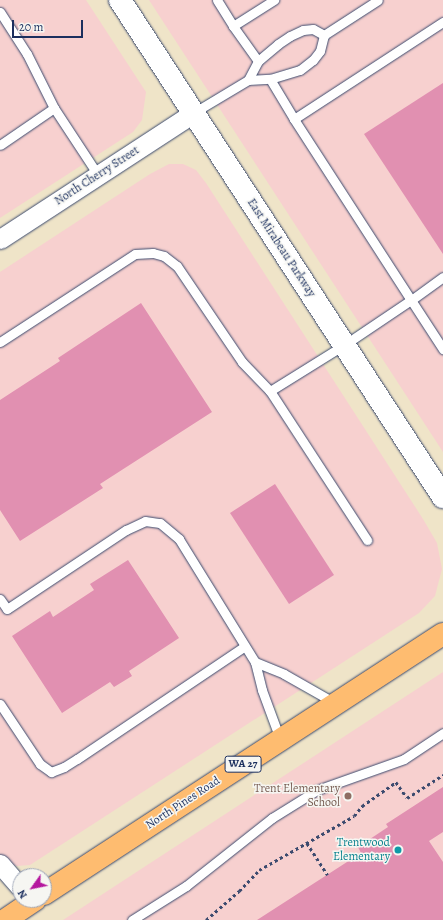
<!DOCTYPE html>
<html>
<head>
<meta charset="utf-8">
<style>
  body { margin:0 }
  #map { position:relative; width:443px; height:920px; overflow:hidden; background:#efe4c8; font-family:Alegreya,serif }
  div>[style] { position:absolute }
  [style*='--x'] { left:calc(var(--x)*1px); top:calc(var(--y)*1px); width:calc(var(--w)*1px); rotate:calc(var(--a)*1deg) }
  .built>* { inset:0; background:#f7d0cf }
  .building>* { inset:0; background:#e190b1 }
  .path>* { height:2.5px; margin-top:-1.25px; transform-origin:0; background:repeating-linear-gradient(90deg,#3b4a6e 0 3px,transparent 0 6px) }
  .roads { filter:drop-shadow(0 0 1px #3b4a6e) drop-shadow(0 0 1px #3b4a6e) }
  .service>* { height:9px; margin:-4.5px; padding:0 4.5px; transform-origin:4.5px; border-radius:4.5px; background:#fff }
  .minor>* { height:19px; margin:-9.5px; padding:0 9.5px; transform-origin:9.5px; border-radius:9.5px; background:#fff }
  .tertiary>* { height:22px; margin:-11px; padding:0 11px; transform-origin:11px; border-radius:11px; background:#fff }
  .primary>* { height:22px; margin:-11px; padding:0 11px; transform-origin:11px; border-radius:11px; background:#febc70 }
  .dots>* { width:11px; height:11px; translate:-50% -50%; box-sizing:border-box; border:2px solid #f6f6f2; border-radius:50% }
  span { translate:-50% -50%; white-space:nowrap; text-align:center; line-height:1.15; -webkit-text-stroke:3px #f6f6f2; paint-order:stroke }
  .shield-label span { padding:1px 3px; background:#f6f6f2; border:1px solid; border-radius:3px; -webkit-text-stroke-width:0 }
  .shield-label { font-size:11px; color:#1b2f5e; font-weight:700 }
  .street-label { font-size:12px; color:#1b2f5e }
  .education-label { font-size:12px; color:#785e54 }
  .right { translate:-100% -50%; text-align:right }
  .culture-label { font-size:12px; color:#0d838f }
  .north { position:absolute; left:12px; top:868px; width:40px; height:40px; box-sizing:border-box; background:#f6f6f2; border:1px solid #9ea6b7; border-radius:50%; rotate:237deg; font-size:11px; font-weight:700; line-height:16px; text-align:center; color:#1b2f5e }
  .north::after { content:''; display:block; margin:auto; width:14px; height:18px; background:#b5179e; clip-path:polygon(50% 0,100% 100%,50% 72%,0 100%) }
  .scale { position:absolute; left:12px; top:20px; width:71px; height:18px; box-sizing:border-box; border:2px solid #1b2f5e; border-top:0; padding-left:5px; font-size:12px; line-height:14px; white-space:nowrap; color:#1b2f5e; -webkit-text-stroke:3px #f6f6f2; paint-order:stroke }
</style>
</head>
<body>
<div id="map">
  <div class="built">
    <div style="clip-path:polygon(0 0,86px 0,146px 92px,142px 120px,133px 132px,0 218px)"></div>
    <div style="clip-path:polygon(149px 0,443px 0,443px 452px)"></div>
    <div style="clip-path:polygon(169px 164px,183px 164px,196px 170px,206px 183px,423px 519px,437px 543px,442px 569px,435px 596px,419px 613px,30px 865px,17px 866px,5px 863px,0 857px,0 272px,150px 174px)"></div>
    <div style="clip-path:polygon(443px 672px,443px 920px,63px 920px)"></div>
  </div>
  <div class="building">
    <div style="clip-path:polygon(443px 83px,443px 254px,364px 134px)"></div>
    <div style="clip-path:polygon(141px 303px,212px 412px,100px 484px,103px 488px,20px 541px,0 510px,0 400px,60px 361px,58px 358px)"></div>
    <div style="clip-path:polygon(275px 484px,334px 575px,289px 604px,230px 513px)"></div>
    <div style="clip-path:polygon(128px 560px,179px 638px,129px 671px,132px 676px,114px 687px,110px 682px,62px 713px,12px 636px,50px 611px,53px 617px,94px 590px,90px 584px)"></div>
    <div style="clip-path:polygon(443px 787px,443px 832px,429px 841px,443px 862px,443px 920px,257px 920px,361px 853px,358px 847px,388px 827px,386px 824px)"></div>
  </div>
  <div class="path">
    <div style="--x:307;--y:843;--w:38;--a:57"></div>
    <div style="--x:206;--y:920;--w:44;--a:-41.3"></div>
    <div style="--x:239;--y:891;--w:29;--a:-46"></div>
    <div style="--x:259;--y:870;--w:109;--a:-29.6"></div>
    <div style="--x:354;--y:816;--w:13;--a:-51"></div>
    <div style="--x:362;--y:806;--w:42;--a:-35.2"></div>
    <div style="--x:396;--y:782;--w:19;--a:55"></div>
    <div style="--x:407;--y:798;--w:43;--a:-32.6"></div>
  </div>
  <div class="roads">
    <div class="service">
      <div style="--x:217;--y:0;--w:31;--a:58"></div>
      <div style="--x:233;--y:26;--w:49;--a:-32.4"></div>
      <div style="--x:0;--y:12;--w:50;--a:57.3"></div>
      <div style="--x:27;--y:54;--w:60;--a:63.4"></div>
      <div style="--x:54;--y:108;--w:65;--a:145.6"></div>
      <div style="--x:233;--y:26;--w:43;--a:54.5"></div>
      <div style="--x:270;--y:79;--w:47;--a:59"></div>
      <div style="--x:248;--y:80;--w:21;--a:-62"></div>
      <div style="--x:258;--y:61;--w:26;--a:-40"></div>
      <div style="--x:278;--y:44;--w:14;--a:-34"></div>
      <div style="--x:290;--y:36;--w:14;--a:-25"></div>
      <div style="--x:303;--y:30;--w:10;--a:-6"></div>
      <div style="--x:313;--y:29;--w:13;--a:29"></div>
      <div style="--x:54;--y:108;--w:80;--a:56.7"></div>
      <div style="--x:193;--y:113;--w:64;--a:-31"></div>
      <div style="--x:248;--y:80;--w:22;--a:-3"></div>
      <div style="--x:270;--y:79;--w:31;--a:-17"></div>
      <div style="--x:300;--y:70;--w:16;--a:-38"></div>
      <div style="--x:313;--y:60;--w:11;--a:-52"></div>
      <div style="--x:320;--y:51;--w:16;--a:-76"></div>
      <div style="--x:324;--y:35;--w:64;--a:-32.9"></div>
      <div style="--x:443;--y:277;--w:39;--a:144"></div>
      <div style="--x:411;--y:300;--w:59;--a:56.9"></div>
      <div style="--x:0;--y:342;--w:161;--a:-33.1"></div>
      <div style="--x:135;--y:254;--w:18;--a:-3"></div>
      <div style="--x:153;--y:253;--w:11;--a:15"></div>
      <div style="--x:164;--y:256;--w:16;--a:38"></div>
      <div style="--x:177;--y:266;--w:116;--a:55.9"></div>
      <div style="--x:242;--y:362;--w:40;--a:46"></div>
      <div style="--x:270;--y:391;--w:87;--a:-31.9"></div>
      <div style="--x:344;--y:345;--w:81;--a:-33.9"></div>
      <div style="--x:411;--y:300;--w:216;--a:-122.9"></div>
      <div style="--x:294;--y:119;--w:178;--a:-33.1"></div>
      <div style="--x:270;--y:391;--w:178;--a:56.9"></div>
      <div style="--x:0;--y:599;--w:12;--a:55"></div>
      <div style="--x:7;--y:609;--w:143;--a:-33.6"></div>
      <div style="--x:126;--y:530;--w:21;--a:-25"></div>
      <div style="--x:145;--y:521;--w:15;--a:8"></div>
      <div style="--x:160;--y:523;--w:25;--a:40"></div>
      <div style="--x:179;--y:539;--w:145;--a:58.3"></div>
      <div style="--x:0;--y:704;--w:72;--a:56.3"></div>
      <div style="--x:40;--y:764;--w:14;--a:36"></div>
      <div style="--x:51;--y:772;--w:14;--a:-21"></div>
      <div style="--x:64;--y:767;--w:15;--a:-32"></div>
      <div style="--x:77;--y:759;--w:202;--a:-33.9"></div>
      <div style="--x:280;--y:739;--w:52;--a:-110.2"></div>
      <div style="--x:262;--y:690;--w:29;--a:-104"></div>
      <div style="--x:255;--y:662;--w:31;--a:22"></div>
      <div style="--x:284;--y:674;--w:59;--a:29.6"></div>
      <div style="--x:132;--y:920;--w:64;--a:-32.2"></div>
      <div style="--x:186;--y:886;--w:110;--a:-38.3"></div>
      <div style="--x:272;--y:818;--w:53;--a:-31.9"></div>
      <div style="--x:317;--y:790;--w:92;--a:-19.6"></div>
      <div style="--x:404;--y:759;--w:47;--a:-33.7"></div>
    </div>
    <div class="minor">
      <div style="--x:0;--y:239;--w:230;--a:-33.1"></div>
      <div style="--x:0;--y:864;--w:30;--a:49"></div>
    </div>
    <div class="tertiary">
      <div style="--x:120;--y:0;--w:593;--a:56.98"></div>
    </div>
    <div class="primary">
      <div style="--x:44;--y:894;--w:476;--a:-33.1"></div>
      <div style="--x:5;--y:920;--w:36;--a:-34"></div>
    </div>
  </div>
  <div class="dots">
    <div style="left:348px;top:796px;background:#8d6e63"></div>
    <div style="left:398px;top:850px;background:#0f9aa8"></div>
  </div>
  <div class="shield-label">
    <span style="left:243px;top:764px">WA 27</span>
  </div>
  <div class="street-label">
    <span style="left:97px;top:176px;rotate:-33deg">North Cherry Street</span>
    <span style="left:281px;top:248px;rotate:57deg">East Mirabeau Parkway</span>
    <span style="left:183px;top:803px;rotate:-33deg">North Pines Road</span>
  </div>
  <div class="education-label">
    <span class="right" style="left:340px;top:796px">Trent Elementary<br>School</span>
  </div>
  <div class="culture-label">
    <span class="right" style="left:390px;top:850px">Trentwood<br>Elementary</span>
  </div>
  <div class="north">N</div>
  <div class="scale">20 m</div>
</div>
</body>
</html>
